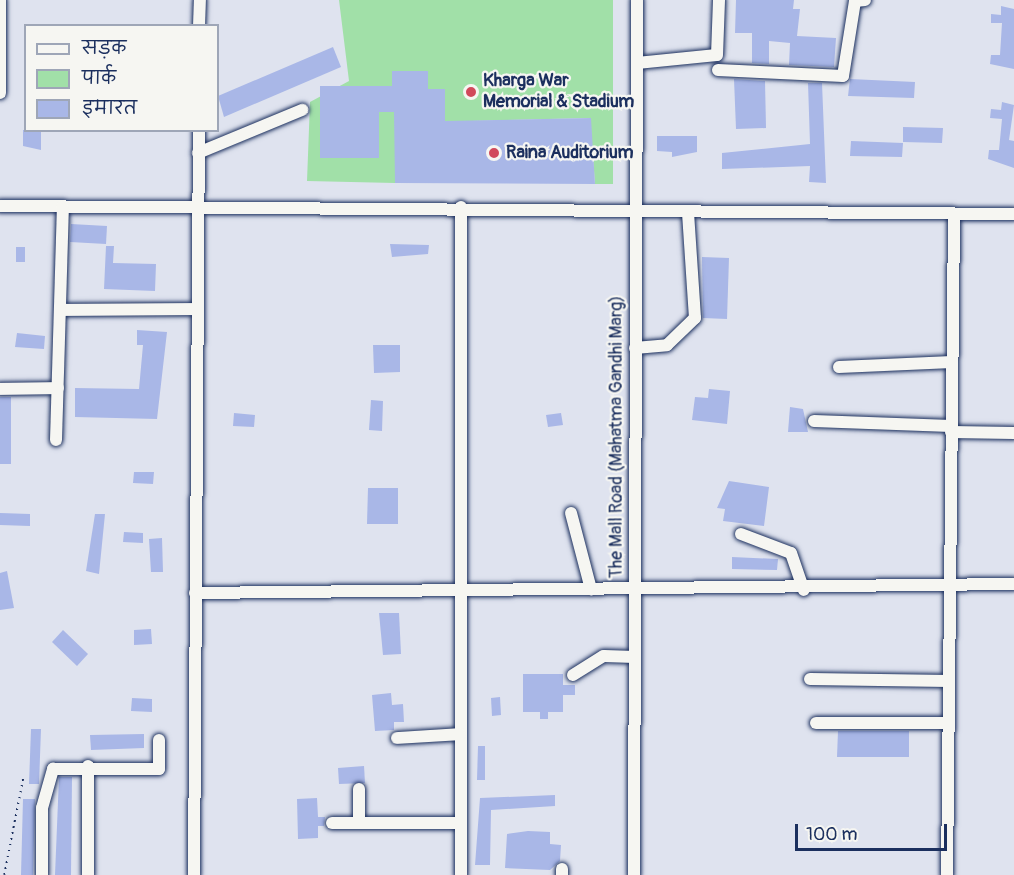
<!DOCTYPE html>
<html>
<head>
<meta charset="utf-8">
<style>
  body { margin:0 }
  #map { position:relative; width:1014px; height:875px; overflow:hidden; background:#dfe3ef; font-family:Pangolin,"Playpen Sans Deva",sans-serif }
  div>[style] { position:absolute }
  [style*='--x'] { left:calc(var(--x)*1px); top:calc(var(--y)*1px); width:calc(var(--w)*1px); rotate:calc(var(--a)*1deg) }
  .green>* { inset:0; background:#a1e0a8 }
  .building>* { inset:0; background:#a9b7e7 }
  .path>* { height:1.5px; margin-top:-0.75px; transform-origin:0; background:repeating-linear-gradient(90deg,#1b2f5e 0 1.5px,transparent 0 6px) }
  .roads { filter:drop-shadow(0 0 2px #1b2f5e) drop-shadow(0 0 2px #1b2f5e) }
  .minor>* { height:12px; margin:-6px; padding:0 6px; transform-origin:6px; border-radius:6px; background:#f6f6f2 }
  .dots>* { width:16px; height:16px; translate:-50% -50%; box-sizing:border-box; border:3px solid #f6f6f2; border-radius:50% }
  span { translate:-50% -50%; white-space:nowrap; text-align:center; line-height:1.15; -webkit-text-stroke:4.5px #f6f6f2; paint-order:stroke }
  .poi-label { font-size:18px; color:#1b2f5e; font-weight:700 }
  .left { translate:0 -50%; text-align:left }
  .street-label { font-size:18px; color:#1b2f5e }
  .legend { position:absolute; left:24px; top:24px; width:195px; height:108px; box-sizing:border-box; background:#f6f6f2; border:2px solid #9ea6b7; margin:0; padding:8px 10px; list-style:none; font-size:18px; color:#1b2f5e }
  .legend li { display:flex; align-items:center; gap:12px; height:30px }
  .legend b { width:30px; border:2px solid #9ea6b7 }
  .scale { position:absolute; left:795px; top:824px; width:152px; height:27px; box-sizing:border-box; border:3px solid #1b2f5e; border-top:0; padding-left:8px; font-size:18px; line-height:21px; white-space:nowrap; color:#1b2f5e; -webkit-text-stroke:4px #f6f6f2; paint-order:stroke }
</style>
</head>
<body>
<div id="map">
  <div class="green">
    <div style="clip-path:polygon(339px 0,613px 0,613px 184px,595px 184px,590px 118px,395px 123px,395px 183px,307px 181px,310px 102px,349px 81px)"></div>
  </div>
  <div class="building">
    <div style="clip-path:polygon(736px 0,794px 0,793px 9px,800px 9px,797px 36px,836px 38px,834px 67px,789px 65px,790px 43px,769px 41px,769px 64px,752px 63px,752px 33px,735px 33px)"></div>
    <div style="clip-path:polygon(1001px 6px,1014px 9px,1014px 69px,990px 64px,991px 55px,1000px 55px,1002px 23px,991px 23px,991px 14px,1001px 15px)"></div>
    <div style="clip-path:polygon(333px 47px,341px 67px,224px 117px,218px 96px)"></div>
    <div style="clip-path:polygon(392px 71px,428px 71px,428px 89px,445px 89px,445px 121px,591px 118px,595px 184px,395px 183px,394px 112px,379px 112px,379px 158px,320px 158px,320px 86px,392px 86px)"></div>
    <div style="clip-path:polygon(531px 74px,531px 87px,521px 87px,520px 75px)"></div>
    <div style="clip-path:polygon(734px 79px,765px 81px,766px 128px,736px 129px)"></div>
    <div style="clip-path:polygon(850px 79px,915px 82px,914px 98px,848px 96px)"></div>
    <div style="clip-path:polygon(808px 83px,822px 83px,826px 183px,809px 182px,810px 166px,722px 169px,722px 153px,810px 144px)"></div>
    <div style="clip-path:polygon(1002px 102px,1014px 105px,1009px 140px,1014px 141px,1014px 168px,988px 159px,989px 150px,999px 150px,1002px 119px,990px 118px,991px 109px,1001px 110px)"></div>
    <div style="clip-path:polygon(903px 127px,943px 128px,942px 143px,903px 142px)"></div>
    <div style="clip-path:polygon(23px 130px,41px 130px,41px 150px,23px 146px)"></div>
    <div style="clip-path:polygon(657px 136px,697px 136px,697px 152px,672px 157px,672px 152px,657px 151px)"></div>
    <div style="clip-path:polygon(851px 141px,903px 143px,902px 157px,850px 156px)"></div>
    <div style="clip-path:polygon(71px 224px,107px 226px,106px 244px,70px 242px)"></div>
    <div style="clip-path:polygon(390px 244px,429px 245px,428px 254px,392px 257px)"></div>
    <div style="clip-path:polygon(106px 246px,114px 246px,113px 263px,156px 264px,155px 291px,104px 289px)"></div>
    <div style="clip-path:polygon(16px 247px,25px 247px,25px 262px,16px 262px)"></div>
    <div style="clip-path:polygon(702px 257px,729px 258px,727px 319px,703px 318px)"></div>
    <div style="clip-path:polygon(137px 330px,167px 332px,157px 419px,75px 417px,75px 388px,139px 389px,143px 345px,137px 345px)"></div>
    <div style="clip-path:polygon(17px 333px,45px 336px,44px 349px,15px 347px)"></div>
    <div style="clip-path:polygon(373px 345px,400px 345px,400px 372px,374px 373px)"></div>
    <div style="clip-path:polygon(709px 389px,730px 391px,727px 424px,692px 420px,695px 397px,708px 398px)"></div>
    <div style="clip-path:polygon(0 397px,11px 397px,11px 464px,0 464px)"></div>
    <div style="clip-path:polygon(371px 400px,383px 401px,382px 431px,369px 430px)"></div>
    <div style="clip-path:polygon(790px 407px,803px 409px,808px 432px,788px 432px)"></div>
    <div style="clip-path:polygon(234px 413px,255px 415px,254px 427px,233px 426px)"></div>
    <div style="clip-path:polygon(561px 413px,563px 425px,548px 427px,546px 415px)"></div>
    <div style="clip-path:polygon(134px 472px,154px 472px,153px 484px,133px 483px)"></div>
    <div style="clip-path:polygon(729px 481px,769px 487px,764px 526px,723px 521px,725px 509px,717px 508px)"></div>
    <div style="clip-path:polygon(368px 488px,398px 488px,398px 524px,367px 524px)"></div>
    <div style="clip-path:polygon(0 513px,30px 514px,30px 526px,0 525px)"></div>
    <div style="clip-path:polygon(95px 514px,105px 514px,99px 574px,86px 571px)"></div>
    <div style="clip-path:polygon(124px 532px,143px 533px,143px 543px,123px 542px)"></div>
    <div style="clip-path:polygon(162px 538px,163px 572px,151px 572px,149px 539px)"></div>
    <div style="clip-path:polygon(732px 557px,778px 559px,777px 570px,732px 569px)"></div>
    <div style="clip-path:polygon(7px 571px,14px 608px,0 610px,0 573px)"></div>
    <div style="clip-path:polygon(379px 613px,399px 613px,401px 654px,383px 655px)"></div>
    <div style="clip-path:polygon(151px 629px,152px 644px,134px 645px,134px 630px)"></div>
    <div style="clip-path:polygon(63px 630px,88px 654px,77px 666px,52px 642px)"></div>
    <div style="clip-path:polygon(523px 674px,563px 674px,563px 685px,575px 685px,575px 695px,563px 695px,563px 712px,548px 712px,548px 719px,540px 719px,540px 712px,523px 712px)"></div>
    <div style="clip-path:polygon(391px 693px,392px 705px,403px 704px,404px 722px,394px 722px,394px 730px,375px 731px,372px 695px)"></div>
    <div style="clip-path:polygon(500px 697px,501px 715px,492px 716px,491px 698px)"></div>
    <div style="clip-path:polygon(132px 698px,152px 699px,152px 712px,131px 711px)"></div>
    <div style="clip-path:polygon(31px 729px,41px 729px,39px 784px,29px 784px)"></div>
    <div style="clip-path:polygon(838px 731px,909px 731px,909px 757px,837px 757px)"></div>
    <div style="clip-path:polygon(144px 734px,144px 748px,91px 750px,90px 735px)"></div>
    <div style="clip-path:polygon(478px 746px,485px 746px,485px 780px,477px 780px)"></div>
    <div style="clip-path:polygon(364px 766px,365px 783px,339px 784px,338px 768px)"></div>
    <div style="clip-path:polygon(59px 777px,72px 777px,71px 875px,55px 875px)"></div>
    <div style="clip-path:polygon(555px 795px,555px 806px,491px 810px,490px 865px,475px 865px,480px 798px)"></div>
    <div style="clip-path:polygon(317px 798px,318px 817px,325px 817px,324px 826px,318px 826px,318px 838px,298px 839px,297px 799px)"></div>
    <div style="clip-path:polygon(23px 799px,35px 799px,33px 875px,21px 875px)"></div>
    <div style="clip-path:polygon(528px 831px,550px 832px,550px 844px,561px 845px,560px 861px,550px 870px,505px 868px,507px 834px)"></div>
  </div>
  <div class="path">
    <div style="--x:4;--y:875;--w:99;--a:-78.9"></div>
  </div>
  <div class="roads">
    <div class="minor">
      <div style="--x:199;--y:26;--w:26;--a:-88"></div>
      <div style="--x:637;--y:63;--w:80;--a:-5.7"></div>
      <div style="--x:717;--y:55;--w:55;--a:-87.9"></div>
      <div style="--x:718;--y:70;--w:125;--a:2.7"></div>
      <div style="--x:843;--y:76;--w:76;--a:-80.9"></div>
      <div style="--x:855;--y:1;--w:10;--a:-6"></div>
      <div style="--x:0;--y:93;--w:93;--a:-90"></div>
      <div style="--x:198;--y:153;--w:113;--a:-22.5"></div>
      <div style="--x:0;--y:206;--w:1014;--a:0.45"></div>
      <div style="--x:461;--y:207;--w:668;--a:90"></div>
      <div style="--x:60;--y:310;--w:135;--a:-0.4"></div>
      <div style="--x:635;--y:348;--w:32;--a:-5"></div>
      <div style="--x:667;--y:345;--w:39;--a:-44"></div>
      <div style="--x:695;--y:318;--w:106;--a:-93.8"></div>
      <div style="--x:839;--y:367;--w:113;--a:-2.5"></div>
      <div style="--x:0;--y:389;--w:58;--a:-1"></div>
      <div style="--x:814;--y:421;--w:137;--a:2.1"></div>
      <div style="--x:951;--y:432;--w:63;--a:0.9"></div>
      <div style="--x:56;--y:440;--w:234;--a:-88.3"></div>
      <div style="--x:571;--y:513;--w:79;--a:75.3"></div>
      <div style="--x:741;--y:534;--w:53;--a:20.8"></div>
      <div style="--x:791;--y:553;--w:39;--a:71"></div>
      <div style="--x:195;--y:593;--w:819;--a:-0.63"></div>
      <div style="--x:573;--y:675;--w:36;--a:-32"></div>
      <div style="--x:604;--y:656;--w:31;--a:2"></div>
      <div style="--x:810;--y:679;--w:139;--a:0.8"></div>
      <div style="--x:816;--y:723;--w:132;--a:0"></div>
      <div style="--x:397;--y:738;--w:63;--a:-3.6"></div>
      <div style="--x:332;--y:823;--w:129;--a:0"></div>
      <div style="--x:359;--y:823;--w:34;--a:-90"></div>
      <div style="--x:562;--y:869;--w:6;--a:90"></div>
      <div style="--x:42;--y:875;--w:67;--a:-90"></div>
      <div style="--x:42;--y:808;--w:41;--a:-74.2"></div>
      <div style="--x:53;--y:769;--w:106;--a:0"></div>
      <div style="--x:159;--y:769;--w:29;--a:-90"></div>
      <div style="--x:88;--y:875;--w:109;--a:-90"></div>
      <div style="--x:194;--y:875;--w:745;--a:-89.62"></div>
      <div style="--x:634;--y:875;--w:875;--a:-89.8"></div>
      <div style="--x:947;--y:875;--w:660;--a:-89.39"></div>
    </div>
  </div>
  <div class="dots">
    <div style="left:471px;top:92px;background:#d1495b"></div>
    <div style="left:494px;top:153px;background:#d1495b"></div>
  </div>
  <div class="poi-label">
    <span class="left" style="left:483px;top:92px">Kharga War<br>Memorial &amp; Stadium</span>
    <span class="left" style="left:506px;top:153px">Raina Auditorium</span>
  </div>
  <div class="street-label">
    <span style="left:617px;top:437px;rotate:-90deg">The Mall Road (Mahatma Gandhi Marg)</span>
  </div>
  <ul class="legend">
  <li><b style="height:8px;background:#f6f6f2"></b>सड़क</li>
  <li><b style="height:16px;background:#a1e0a8"></b>पार्क</li>
  <li><b style="height:16px;background:#a9b7e7"></b>इमारत</li>
  </ul>
  <div class="scale">100 m</div>
</div>
</body>
</html>
